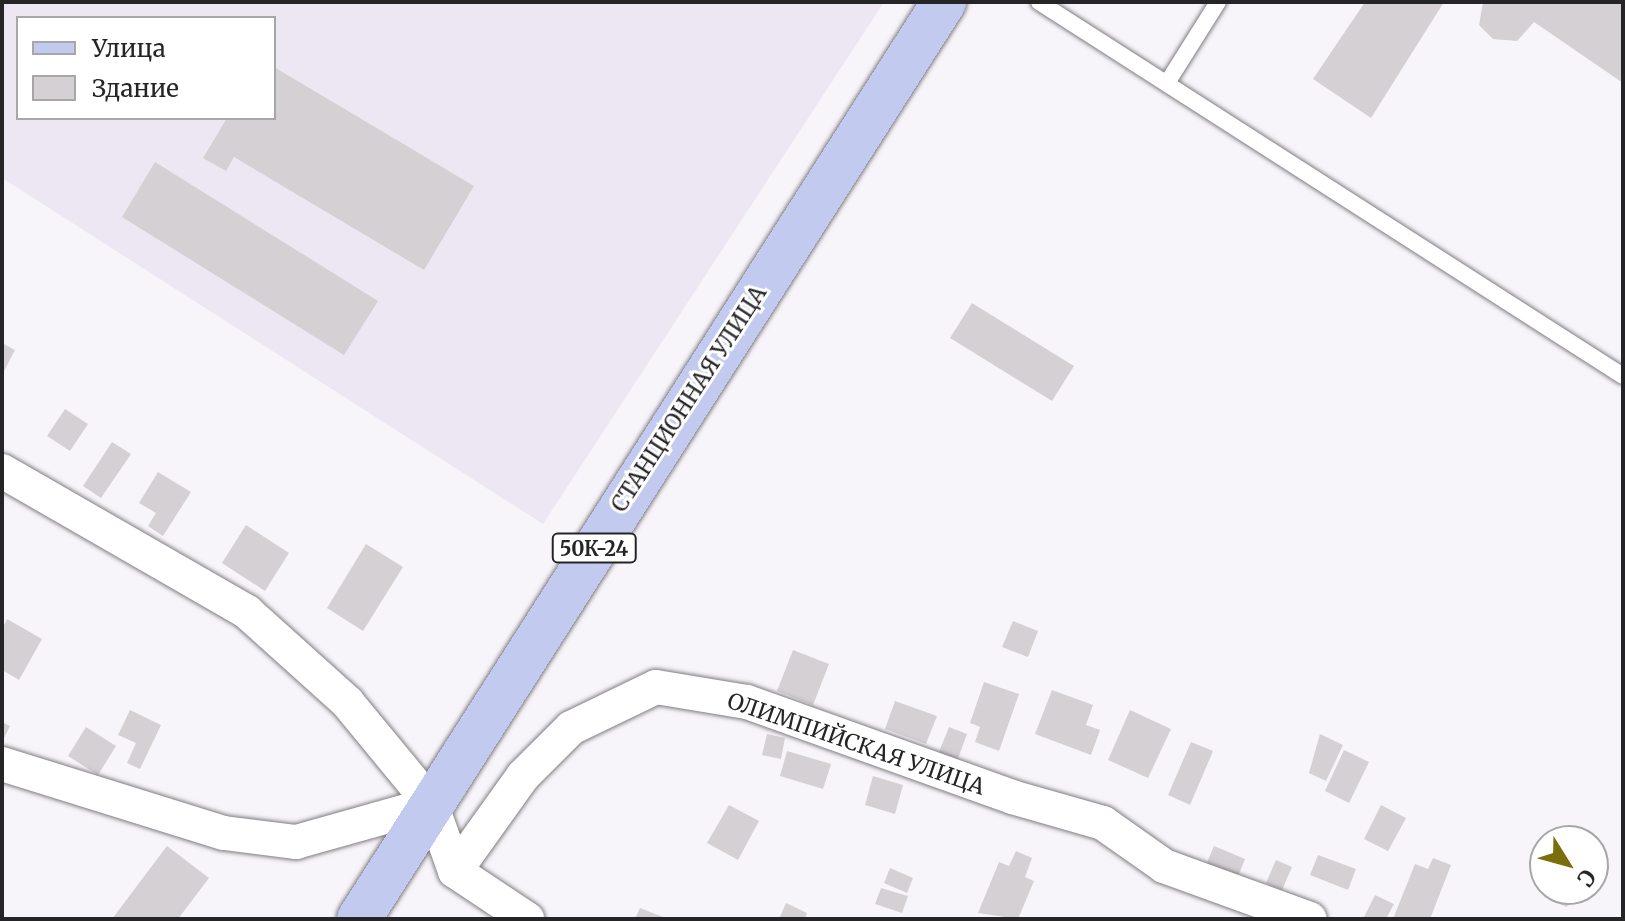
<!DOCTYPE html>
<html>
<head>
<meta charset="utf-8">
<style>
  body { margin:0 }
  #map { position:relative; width:1625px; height:921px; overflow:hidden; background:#f7f5fa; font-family:Merriweather,serif }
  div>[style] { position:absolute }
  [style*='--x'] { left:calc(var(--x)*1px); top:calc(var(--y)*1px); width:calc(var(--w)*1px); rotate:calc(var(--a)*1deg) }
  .built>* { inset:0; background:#ece7f3 }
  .building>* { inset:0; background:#d5d0d3 }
  .roads { filter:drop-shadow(0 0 2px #807e82) drop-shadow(0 0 2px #807e82) }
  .service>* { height:16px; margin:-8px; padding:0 8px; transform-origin:8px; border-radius:8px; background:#fff }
  .minor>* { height:34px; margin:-17px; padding:0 17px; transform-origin:17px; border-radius:17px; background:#fff }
  .primary>* { height:44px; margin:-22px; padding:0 22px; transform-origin:22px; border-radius:22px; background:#c2caef }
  span { translate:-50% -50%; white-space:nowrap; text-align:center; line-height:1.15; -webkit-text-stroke:6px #fff; paint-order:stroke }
  .shield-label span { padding:2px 6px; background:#fff; border:2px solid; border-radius:6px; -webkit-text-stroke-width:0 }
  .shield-label { font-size:20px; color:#252426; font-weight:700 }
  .street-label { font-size:22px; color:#252426 }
  .frame { position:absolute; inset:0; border:4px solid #252426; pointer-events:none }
  .legend { position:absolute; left:16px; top:16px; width:260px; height:104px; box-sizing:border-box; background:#fff; border:2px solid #a8a7a8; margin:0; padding:10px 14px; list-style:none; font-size:24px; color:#252426 }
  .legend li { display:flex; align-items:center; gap:16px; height:40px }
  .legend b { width:40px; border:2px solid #a8a7a8 }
  .north { position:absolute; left:1529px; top:825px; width:80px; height:80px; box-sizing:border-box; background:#fff; border:2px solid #a8a7a8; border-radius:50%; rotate:127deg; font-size:22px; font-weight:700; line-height:32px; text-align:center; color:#252426 }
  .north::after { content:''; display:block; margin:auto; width:28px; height:36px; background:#7b6f0d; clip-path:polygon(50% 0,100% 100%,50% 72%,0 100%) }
</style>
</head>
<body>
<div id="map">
  <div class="built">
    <div style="clip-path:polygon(evenodd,2px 2px,884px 2px,543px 524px,2px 178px,2px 2px,18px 18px,274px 18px,274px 118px,18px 118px,18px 18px)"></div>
  </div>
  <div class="building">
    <div style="clip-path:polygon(1365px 2px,1444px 2px,1371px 118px,1313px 79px)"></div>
    <div style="clip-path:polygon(1483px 2px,1623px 2px,1623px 83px,1534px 22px,1517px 41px,1493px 39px,1479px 25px)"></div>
    <div style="clip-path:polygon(274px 67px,474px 186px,424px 270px,234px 157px,226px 171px,203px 158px,227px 118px,274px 118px)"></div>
    <div style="clip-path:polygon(155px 162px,378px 301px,344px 355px,122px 217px)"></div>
    <div style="clip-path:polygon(972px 303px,1074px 366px,1052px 401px,950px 338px)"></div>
    <div style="clip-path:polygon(2px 343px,15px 350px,2px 375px)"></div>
    <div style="clip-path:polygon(65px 409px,88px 424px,70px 451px,47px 436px)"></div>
    <div style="clip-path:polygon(112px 442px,131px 454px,101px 498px,83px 486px)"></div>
    <div style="clip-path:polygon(158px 472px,191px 492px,163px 536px,148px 526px,156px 513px,139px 503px)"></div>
    <div style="clip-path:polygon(246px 525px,289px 553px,265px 591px,222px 563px)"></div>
    <div style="clip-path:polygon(366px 544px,403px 567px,363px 631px,327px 608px)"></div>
    <div style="clip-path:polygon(7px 619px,42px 639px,19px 680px,2px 670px,2px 629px)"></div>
    <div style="clip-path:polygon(1013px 621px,1038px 631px,1028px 657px,1002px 647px)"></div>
    <div style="clip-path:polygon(793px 650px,829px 664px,813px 705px,777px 691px)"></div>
    <div style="clip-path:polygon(984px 682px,1019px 694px,999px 751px,975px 742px,980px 727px,970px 723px)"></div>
    <div style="clip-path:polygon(1052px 690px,1093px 705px,1086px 725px,1100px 730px,1091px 755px,1035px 734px)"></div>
    <div style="clip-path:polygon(895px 701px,937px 716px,926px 744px,885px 729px)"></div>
    <div style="clip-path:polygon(130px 710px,161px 725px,140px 769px,127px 763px,136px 743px,118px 735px)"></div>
    <div style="clip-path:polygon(1130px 710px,1171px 729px,1148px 778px,1108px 760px)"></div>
    <div style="clip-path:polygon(2px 722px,10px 726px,2px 742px)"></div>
    <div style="clip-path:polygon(86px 727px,116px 746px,98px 775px,68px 756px)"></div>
    <div style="clip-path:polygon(949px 727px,967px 734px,956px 764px,937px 757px)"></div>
    <div style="clip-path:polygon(767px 734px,785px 738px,781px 759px,762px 755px)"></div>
    <div style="clip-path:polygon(1320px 734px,1343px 745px,1326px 781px,1309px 773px)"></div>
    <div style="clip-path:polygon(1191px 742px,1213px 751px,1190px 805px,1168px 795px)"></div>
    <div style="clip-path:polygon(1344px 750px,1369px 762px,1349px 803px,1325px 791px)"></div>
    <div style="clip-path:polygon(787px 751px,831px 764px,823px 789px,780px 776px)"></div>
    <div style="clip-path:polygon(873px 776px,903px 785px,895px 814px,865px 805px)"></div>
    <div style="clip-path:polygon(729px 805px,759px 821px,738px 860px,707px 843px)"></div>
    <div style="clip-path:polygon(1381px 805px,1406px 818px,1388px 851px,1364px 839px)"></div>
    <div style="clip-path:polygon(167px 846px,209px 878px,178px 919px,112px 919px)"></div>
    <div style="clip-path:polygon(1214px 846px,1245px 859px,1237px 879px,1206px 865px)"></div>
    <div style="clip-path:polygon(1016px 851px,1032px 858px,1025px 877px,1034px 881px,1018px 919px,978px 913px,999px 862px,1009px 866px)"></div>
    <div style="clip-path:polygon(1318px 855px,1356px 869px,1348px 890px,1310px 875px)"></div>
    <div style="clip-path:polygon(1433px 858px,1451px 865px,1430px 919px,1393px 919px,1415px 864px,1428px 869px)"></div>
    <div style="clip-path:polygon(1276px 860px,1292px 867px,1282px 890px,1266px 883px)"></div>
    <div style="clip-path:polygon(890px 868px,913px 878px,907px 893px,884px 883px)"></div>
    <div style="clip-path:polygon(881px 888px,908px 896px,902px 913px,875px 904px)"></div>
    <div style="clip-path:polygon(1557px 889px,1575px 889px,1567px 907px,1552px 901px)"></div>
    <div style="clip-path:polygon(1375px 895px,1394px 904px,1386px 919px,1363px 919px)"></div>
    <div style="clip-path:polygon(786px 903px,807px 913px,805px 919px,779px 919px)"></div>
    <div style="clip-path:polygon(640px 908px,668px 919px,635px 919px)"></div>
  </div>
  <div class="roads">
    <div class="service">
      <div style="--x:1039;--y:2;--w:693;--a:32.64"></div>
      <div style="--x:1167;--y:83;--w:96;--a:-57.8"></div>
    </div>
    <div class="minor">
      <div style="--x:2;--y:471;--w:283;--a:29.9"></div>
      <div style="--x:247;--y:612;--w:135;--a:42"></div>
      <div style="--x:347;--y:702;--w:132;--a:50.5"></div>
      <div style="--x:431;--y:804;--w:71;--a:70.3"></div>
      <div style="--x:455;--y:871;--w:87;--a:33.7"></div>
      <div style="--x:2;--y:764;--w:232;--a:17.3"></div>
      <div style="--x:224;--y:833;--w:73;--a:7.1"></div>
      <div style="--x:296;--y:842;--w:140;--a:-15.7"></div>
      <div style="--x:455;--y:871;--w:117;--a:-54.4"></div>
      <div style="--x:523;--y:776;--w:68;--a:-45"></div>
      <div style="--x:571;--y:728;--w:94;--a:-25.8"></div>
      <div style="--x:656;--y:687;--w:92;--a:9.4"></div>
      <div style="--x:747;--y:702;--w:282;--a:19.7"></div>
      <div style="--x:1012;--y:797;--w:95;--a:15.9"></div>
      <div style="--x:1103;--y:823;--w:75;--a:35.2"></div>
      <div style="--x:1164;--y:866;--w:155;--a:20"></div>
    </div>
    <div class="primary">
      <div style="--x:359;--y:919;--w:1088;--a:-57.46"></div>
    </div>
  </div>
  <div class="shield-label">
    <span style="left:594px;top:548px">50К-24</span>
  </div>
  <div class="street-label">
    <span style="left:689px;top:399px;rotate:-57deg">СТАНЦИОННАЯ УЛИЦА</span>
    <span style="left:856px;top:744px;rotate:19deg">ОЛИМПИЙСКАЯ УЛИЦА</span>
  </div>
  <div class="frame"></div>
  <ul class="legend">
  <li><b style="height:10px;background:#c2caef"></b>Улица</li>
  <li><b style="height:22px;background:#d5d0d3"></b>Здание</li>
  </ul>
  <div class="north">С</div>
</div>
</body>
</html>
